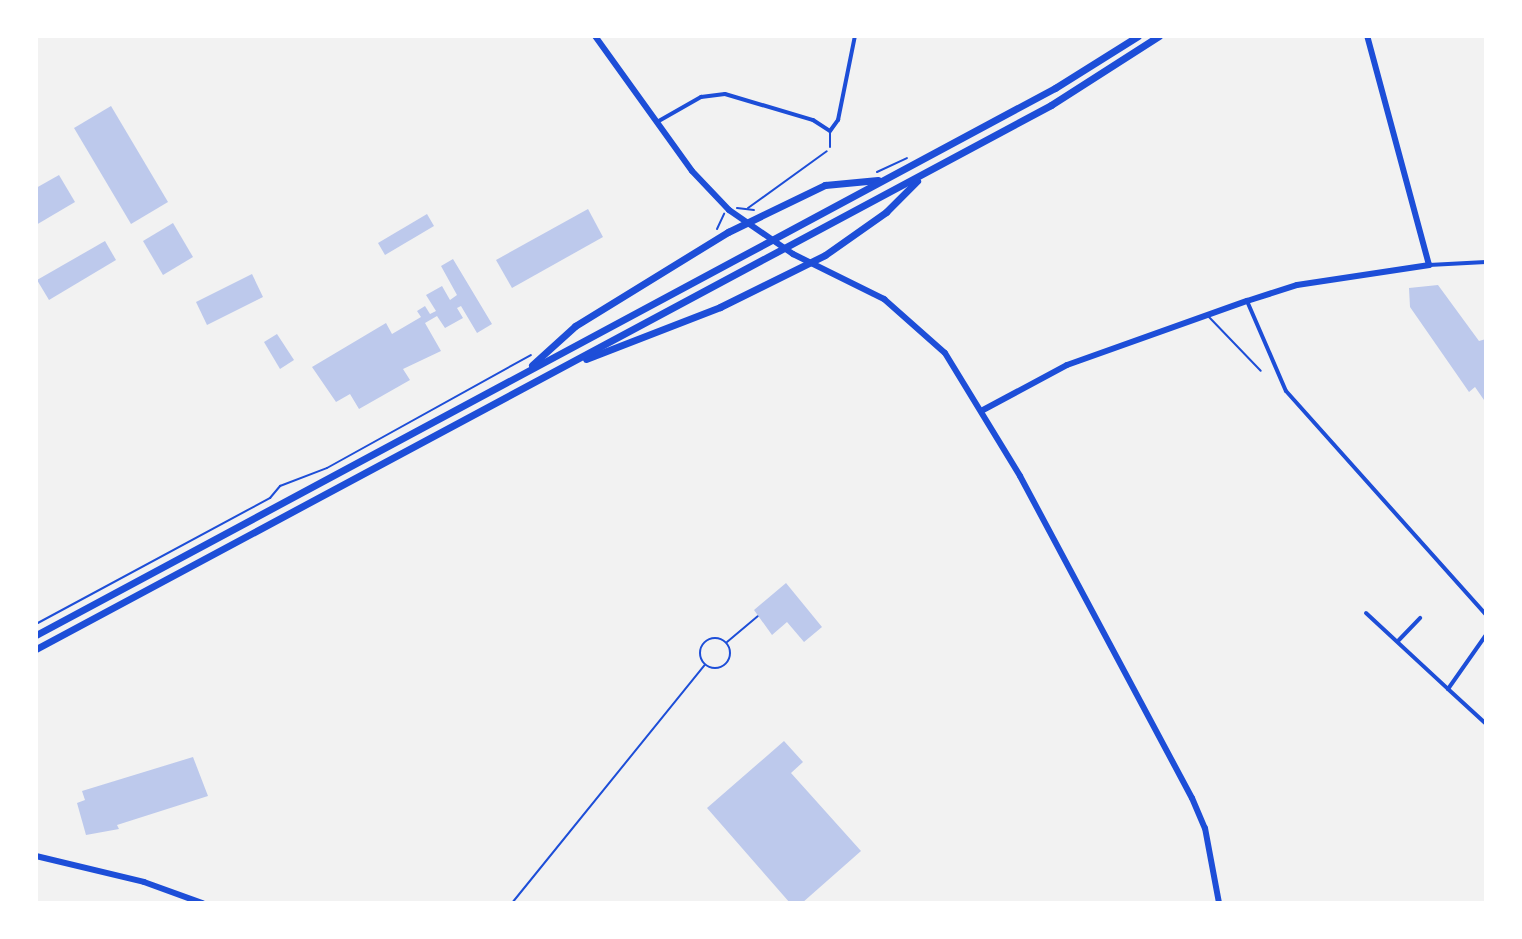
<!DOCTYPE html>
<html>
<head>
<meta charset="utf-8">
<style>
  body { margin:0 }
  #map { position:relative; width:1522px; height:939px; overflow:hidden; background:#f2f2f2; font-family:Overpass,sans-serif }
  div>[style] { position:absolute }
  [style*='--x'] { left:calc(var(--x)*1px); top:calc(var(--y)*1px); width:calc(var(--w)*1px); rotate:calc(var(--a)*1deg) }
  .building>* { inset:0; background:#bdc9ec }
  .path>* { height:2px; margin:-1px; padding:0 1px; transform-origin:1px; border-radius:1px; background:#1d4ed8 }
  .service>* { height:2px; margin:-1px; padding:0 1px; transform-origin:1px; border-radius:1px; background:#1d4ed8 }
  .service>.ring { margin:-1px; padding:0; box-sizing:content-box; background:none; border:2px solid #1d4ed8; border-radius:50% }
  .minor>* { height:4px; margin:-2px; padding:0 2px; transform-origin:2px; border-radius:2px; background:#1d4ed8 }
  .tertiary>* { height:6px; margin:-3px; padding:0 3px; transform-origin:3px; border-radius:3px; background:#1d4ed8 }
  .secondary>* { height:6px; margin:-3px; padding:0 3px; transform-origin:3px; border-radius:3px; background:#1d4ed8 }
  .primary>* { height:7px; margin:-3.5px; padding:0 3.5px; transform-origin:3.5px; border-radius:3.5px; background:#1d4ed8 }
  span { translate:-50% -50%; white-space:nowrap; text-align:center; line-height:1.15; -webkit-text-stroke:7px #fff; paint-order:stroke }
  .frame { position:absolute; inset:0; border:38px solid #fff; pointer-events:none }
</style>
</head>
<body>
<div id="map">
  <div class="building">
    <div style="clip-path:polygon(111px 106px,168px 202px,131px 224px,74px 128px)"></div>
    <div style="clip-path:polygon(59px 175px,75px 202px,36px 225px,36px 188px)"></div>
    <div style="clip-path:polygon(588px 209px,603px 237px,512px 288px,496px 260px)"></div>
    <div style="clip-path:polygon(427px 214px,434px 226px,385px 255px,378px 243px)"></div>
    <div style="clip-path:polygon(173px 223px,193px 257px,163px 275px,143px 241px)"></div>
    <div style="clip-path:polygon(105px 241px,116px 260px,49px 300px,37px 280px)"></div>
    <div style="clip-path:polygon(453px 259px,492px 324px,477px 333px,461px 306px,457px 308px,463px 318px,445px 328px,437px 316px,425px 323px,441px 351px,403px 369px,410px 380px,359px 409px,350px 394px,336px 402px,312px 367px,386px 323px,392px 334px,421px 317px,417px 311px,425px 306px,430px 314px,436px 311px,426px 295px,442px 286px,450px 300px,457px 295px,441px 266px)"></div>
    <div style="clip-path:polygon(252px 274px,263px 297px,207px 325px,196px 302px)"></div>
    <div style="clip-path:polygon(1438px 285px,1479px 341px,1486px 339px,1484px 400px,1475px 387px,1469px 392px,1410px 307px,1409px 288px)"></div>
    <div style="clip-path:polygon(277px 334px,294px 360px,280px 369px,264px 342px)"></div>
    <div style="clip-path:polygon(786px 583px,822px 627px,804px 642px,787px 622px,772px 635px,754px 610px)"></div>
    <div style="clip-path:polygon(784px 741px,803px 762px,791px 773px,861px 851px,802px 903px,790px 903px,707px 808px)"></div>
    <div style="clip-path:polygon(193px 757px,208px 796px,117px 825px,119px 829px,86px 835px,77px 803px,85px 800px,82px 791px)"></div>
  </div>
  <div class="path">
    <div style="--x:877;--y:172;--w:33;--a:-25"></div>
    <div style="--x:737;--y:208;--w:17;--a:7"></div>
    <div style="--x:748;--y:208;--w:97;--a:-35.8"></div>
    <div style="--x:717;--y:229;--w:17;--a:-65"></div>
    <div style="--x:36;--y:624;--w:266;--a:-28.3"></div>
    <div style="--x:270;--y:498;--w:16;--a:-50"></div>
    <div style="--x:280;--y:486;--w:50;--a:-21"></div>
    <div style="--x:327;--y:468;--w:233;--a:-29"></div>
  </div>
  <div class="service">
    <div style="--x:830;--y:132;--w:15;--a:90"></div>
    <div style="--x:1208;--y:316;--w:76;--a:46.1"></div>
    <div class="ring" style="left:700px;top:638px;width:28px;height:28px"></div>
    <div style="--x:727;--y:642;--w:40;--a:-40"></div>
    <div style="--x:512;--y:903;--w:306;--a:-51"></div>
  </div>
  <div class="minor">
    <div style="--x:657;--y:122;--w:51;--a:-29.6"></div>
    <div style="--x:701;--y:97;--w:24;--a:-7"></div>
    <div style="--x:725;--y:94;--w:92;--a:16.5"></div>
    <div style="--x:813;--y:120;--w:20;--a:33"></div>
    <div style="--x:830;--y:131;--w:14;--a:-54"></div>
    <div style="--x:838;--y:120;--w:86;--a:-78.6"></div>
    <div style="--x:1429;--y:265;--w:57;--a:-3"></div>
    <div style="--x:1247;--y:301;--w:98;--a:66.6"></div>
    <div style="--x:1286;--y:391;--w:300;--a:48.2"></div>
    <div style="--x:1366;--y:613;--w:112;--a:42.8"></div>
    <div style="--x:1448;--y:689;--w:66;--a:-54.9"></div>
    <div style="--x:1398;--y:641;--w:32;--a:-46"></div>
    <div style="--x:1448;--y:689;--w:50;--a:42.6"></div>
  </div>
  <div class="tertiary">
    <div style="--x:983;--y:410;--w:95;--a:-28.2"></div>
    <div style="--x:1067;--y:365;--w:191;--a:-19.6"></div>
    <div style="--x:1247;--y:301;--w:52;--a:-17.7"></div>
    <div style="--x:1297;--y:285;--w:134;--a:-8.6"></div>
    <div style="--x:1429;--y:265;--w:237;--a:-105.1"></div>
    <div style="--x:36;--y:856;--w:111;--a:13.5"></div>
    <div style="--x:144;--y:882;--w:62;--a:19.9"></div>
  </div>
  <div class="secondary">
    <div style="--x:595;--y:36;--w:166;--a:54.3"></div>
    <div style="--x:692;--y:171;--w:54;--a:46.5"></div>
    <div style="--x:729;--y:210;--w:78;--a:34.5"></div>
    <div style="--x:793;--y:254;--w:102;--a:26.3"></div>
    <div style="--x:884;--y:299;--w:81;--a:41.5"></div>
    <div style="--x:945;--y:353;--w:144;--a:58.6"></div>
    <div style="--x:1020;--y:476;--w:365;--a:61.9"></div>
    <div style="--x:1192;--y:798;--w:33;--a:67"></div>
    <div style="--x:1205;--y:828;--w:76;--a:79.4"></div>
  </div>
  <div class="primary">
    <div style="--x:586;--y:359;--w:144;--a:-21.2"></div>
    <div style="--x:720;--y:307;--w:117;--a:-26.3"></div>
    <div style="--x:825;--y:255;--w:75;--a:-35.2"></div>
    <div style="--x:886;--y:212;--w:44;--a:-45"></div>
    <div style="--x:532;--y:365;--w:58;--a:-42.2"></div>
    <div style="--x:575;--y:326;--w:180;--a:-31.6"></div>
    <div style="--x:728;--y:232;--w:108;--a:-25.9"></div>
    <div style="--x:825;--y:185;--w:53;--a:-5.4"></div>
    <div style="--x:36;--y:635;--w:1157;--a:-28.23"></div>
    <div style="--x:1055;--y:88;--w:98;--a:-32.1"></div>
    <div style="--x:36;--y:649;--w:1152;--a:-28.19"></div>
    <div style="--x:1051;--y:105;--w:128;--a:-32.6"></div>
  </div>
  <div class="frame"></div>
</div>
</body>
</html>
